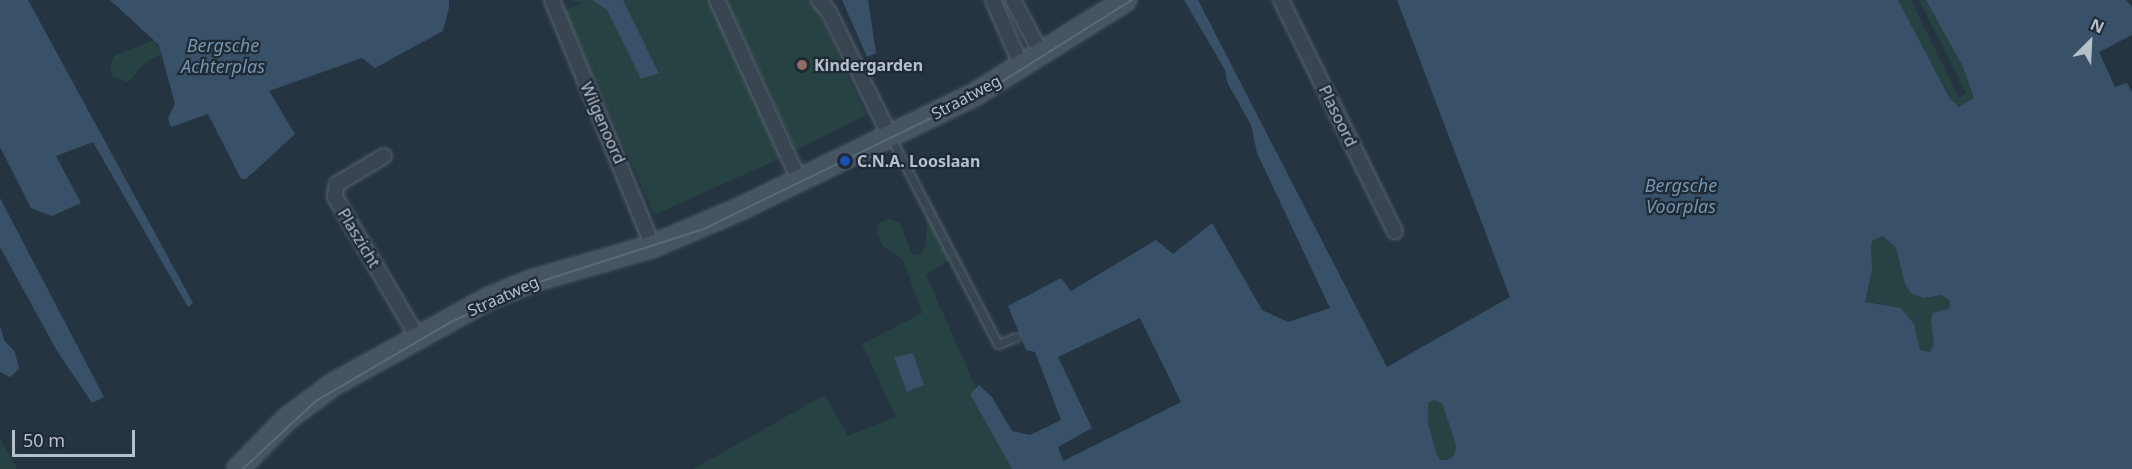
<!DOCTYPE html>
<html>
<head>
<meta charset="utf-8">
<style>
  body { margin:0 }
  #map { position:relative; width:2132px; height:469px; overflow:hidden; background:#253441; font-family:"Noto Sans",sans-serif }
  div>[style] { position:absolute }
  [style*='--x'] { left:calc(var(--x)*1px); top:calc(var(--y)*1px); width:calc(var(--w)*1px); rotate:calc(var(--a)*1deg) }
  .green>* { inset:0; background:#274242 }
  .water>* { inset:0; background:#385169 }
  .roads { filter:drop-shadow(0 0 2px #57636e) drop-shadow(0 0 2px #57636e) }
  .lane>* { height:7px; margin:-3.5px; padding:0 3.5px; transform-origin:3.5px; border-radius:3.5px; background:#394551 }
  .street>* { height:14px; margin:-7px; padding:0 7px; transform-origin:7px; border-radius:7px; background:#394551 }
  .secondary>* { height:20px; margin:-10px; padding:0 10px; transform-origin:10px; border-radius:10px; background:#475464 }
  .tram>* { height:1.5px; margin:-0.75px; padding:0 0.75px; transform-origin:0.75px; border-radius:0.75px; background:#5b6a78 }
  .dots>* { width:16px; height:16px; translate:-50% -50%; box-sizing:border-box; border:3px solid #1e2a36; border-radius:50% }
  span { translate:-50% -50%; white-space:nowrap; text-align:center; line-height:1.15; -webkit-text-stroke:4.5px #1e2a36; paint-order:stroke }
  .poi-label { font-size:16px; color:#b6c0cb; font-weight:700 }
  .left { translate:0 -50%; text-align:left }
  .street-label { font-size:16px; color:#b6c0cb }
  .water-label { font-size:18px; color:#7594af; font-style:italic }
  .north { position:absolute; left:2060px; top:12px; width:60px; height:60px; -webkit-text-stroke:4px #1e2a36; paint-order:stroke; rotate:24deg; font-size:16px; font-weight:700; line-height:24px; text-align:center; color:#b6c0cb }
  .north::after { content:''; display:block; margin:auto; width:21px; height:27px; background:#b6c0cb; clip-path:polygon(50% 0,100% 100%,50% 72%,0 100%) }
  .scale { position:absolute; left:12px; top:430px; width:123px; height:27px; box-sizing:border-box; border:3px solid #b6c0cb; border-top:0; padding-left:8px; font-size:18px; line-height:21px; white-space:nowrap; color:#b6c0cb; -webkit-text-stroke:4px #1e2a36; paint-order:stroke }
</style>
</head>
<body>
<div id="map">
  <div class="green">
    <div style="clip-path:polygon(569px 0,592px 0,607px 10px,642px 79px,659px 72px,623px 0,710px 0,781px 158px,656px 214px,653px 212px,564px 10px,582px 3px)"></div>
    <div style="clip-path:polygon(726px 0,809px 0,818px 11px,866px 115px,796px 150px)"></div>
    <div style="clip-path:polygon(1898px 0,1911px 0,1959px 98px,1966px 93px,1919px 0,1926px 0,1963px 67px,1974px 98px,1967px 105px,1959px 107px,1950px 99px)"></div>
    <div style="clip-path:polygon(154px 40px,162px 54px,146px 62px,128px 82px,113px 77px,110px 65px,114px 56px)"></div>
    <div style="clip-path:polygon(evenodd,927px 208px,951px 259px,926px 275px,976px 388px,970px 394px,1012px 469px,693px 469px,825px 395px,848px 436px,896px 417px,862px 344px,922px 313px,903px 260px,882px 245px,876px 229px,880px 222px,890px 219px,900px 223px,912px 254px,920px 255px,926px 246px,927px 208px,913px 353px,907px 391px,894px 357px,913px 353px)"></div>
    <div style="clip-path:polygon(1883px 236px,1896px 248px,1905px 284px,1912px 294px,1924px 298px,1942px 295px,1950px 301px,1949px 309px,1931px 320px,1934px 344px,1930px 352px,1920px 350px,1916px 332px,1879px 303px,1865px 302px,1871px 245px,1873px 240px)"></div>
    <div style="clip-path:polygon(1434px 399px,1442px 403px,1456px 445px,1454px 456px,1447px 460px,1440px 460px,1436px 452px,1428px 423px,1428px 403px)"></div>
    <div style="clip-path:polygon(0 438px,17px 469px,0 469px)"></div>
  </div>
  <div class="water">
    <div style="clip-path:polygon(0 0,28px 0,193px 303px,188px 307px,93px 142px,56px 156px,81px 203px,52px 216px,31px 208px,0 147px)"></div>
    <div style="clip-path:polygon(110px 0,449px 0,449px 8px,443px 31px,375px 68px,362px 58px,269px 91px,295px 134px,246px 179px,241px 179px,208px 114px,171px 127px,168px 118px,175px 104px,159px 45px)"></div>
    <div style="clip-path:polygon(592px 0,623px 0,659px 73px,641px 79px,607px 10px)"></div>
    <div style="clip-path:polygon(842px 0,868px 0,876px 53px,867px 57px)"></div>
    <div style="clip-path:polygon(evenodd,1184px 0,1198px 0,1387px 367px,1510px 297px,1397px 0,1898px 0,1950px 99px,1959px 107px,1974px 98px,1963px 67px,1926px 0,2126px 0,2132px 7px,2132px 35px,2099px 52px,2115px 87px,2127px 83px,2132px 92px,2132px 469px,1012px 469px,970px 394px,979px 385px,992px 397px,1012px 431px,1030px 435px,1061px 420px,1035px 352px,1026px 350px,1008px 306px,1061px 278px,1071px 291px,1156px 240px,1173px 254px,1212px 223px,1262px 310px,1288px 322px,1330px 308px,1257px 153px,1251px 125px,1227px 82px,1225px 70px,1184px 0,1883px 236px,1896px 248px,1905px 284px,1912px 294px,1924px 298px,1942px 295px,1950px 301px,1949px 309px,1933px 313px,1931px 320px,1934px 344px,1930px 352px,1920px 350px,1914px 324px,1901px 308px,1865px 302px,1872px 270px,1871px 245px,1873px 240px,1883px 236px,1184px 0,1140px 318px,1181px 402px,1063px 461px,1058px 447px,1092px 428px,1058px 357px,1140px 318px,1184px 0,1434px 400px,1442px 403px,1456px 445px,1454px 456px,1447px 460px,1440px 460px,1436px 452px,1428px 423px,1428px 403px,1434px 400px)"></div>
    <div style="clip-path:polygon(0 198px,104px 397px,92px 403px,57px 351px,0 247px)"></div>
    <div style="clip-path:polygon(0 326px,4px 340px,15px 352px,19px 369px,10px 377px,0 372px)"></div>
    <div style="clip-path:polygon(913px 353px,924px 385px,907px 392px,894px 357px)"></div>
  </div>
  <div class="roads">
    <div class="lane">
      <div style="--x:891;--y:138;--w:232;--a:62.6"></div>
      <div style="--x:998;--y:344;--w:19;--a:-21"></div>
    </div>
    <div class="street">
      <div style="--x:552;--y:0;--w:266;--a:67.7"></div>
      <div style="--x:717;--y:0;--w:198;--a:65.5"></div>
      <div style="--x:819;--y:0;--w:16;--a:50"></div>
      <div style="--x:829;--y:12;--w:138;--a:63.8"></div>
      <div style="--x:993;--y:0;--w:73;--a:66.6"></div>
      <div style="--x:1013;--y:0;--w:62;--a:62.2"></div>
      <div style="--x:1281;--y:0;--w:258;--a:63.8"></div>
      <div style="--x:384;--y:156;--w:55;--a:149.2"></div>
      <div style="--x:337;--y:184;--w:13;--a:99"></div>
      <div style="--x:335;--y:197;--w:164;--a:59.5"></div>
    </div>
    <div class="secondary">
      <div style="--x:238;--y:469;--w:71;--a:-45.6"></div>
      <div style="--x:288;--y:418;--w:57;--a:-36.5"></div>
      <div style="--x:334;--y:384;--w:178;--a:-28.9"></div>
      <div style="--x:490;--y:298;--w:45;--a:-22"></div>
      <div style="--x:532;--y:281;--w:126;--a:-16.1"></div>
      <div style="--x:653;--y:246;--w:97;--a:-23.1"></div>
      <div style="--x:742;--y:208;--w:258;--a:-26"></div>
      <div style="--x:974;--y:95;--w:179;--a:-32"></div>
    </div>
  </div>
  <div class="tram">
    <div style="--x:243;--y:469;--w:100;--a:-43"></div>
    <div style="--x:316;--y:401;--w:156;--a:-30.3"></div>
    <div style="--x:451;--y:322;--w:90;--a:-24.9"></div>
    <div style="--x:533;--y:284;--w:180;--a:-17.8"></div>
    <div style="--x:704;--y:229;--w:317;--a:-26"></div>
    <div style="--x:989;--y:90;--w:169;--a:-32.2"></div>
  </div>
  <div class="dots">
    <div style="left:802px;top:65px;background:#8d6e63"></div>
    <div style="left:845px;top:161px;background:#1a4fb4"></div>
  </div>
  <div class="poi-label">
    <span class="left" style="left:814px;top:65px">Kindergarden</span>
    <span class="left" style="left:857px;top:161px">C.N.A. Looslaan</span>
  </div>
  <div class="street-label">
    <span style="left:966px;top:97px;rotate:-28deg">Straatweg</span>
    <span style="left:1338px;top:116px;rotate:64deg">Plasoord</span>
    <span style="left:603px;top:123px;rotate:66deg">Wilgenoord</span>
    <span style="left:359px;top:238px;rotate:59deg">Plaszicht</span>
    <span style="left:503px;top:296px;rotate:-24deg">Straatweg</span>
  </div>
  <div class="water-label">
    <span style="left:223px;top:56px">Bergsche<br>Achterplas</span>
    <span style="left:1681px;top:196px">Bergsche<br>Voorplas</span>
  </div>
  <div class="north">N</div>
  <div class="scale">50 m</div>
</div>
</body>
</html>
